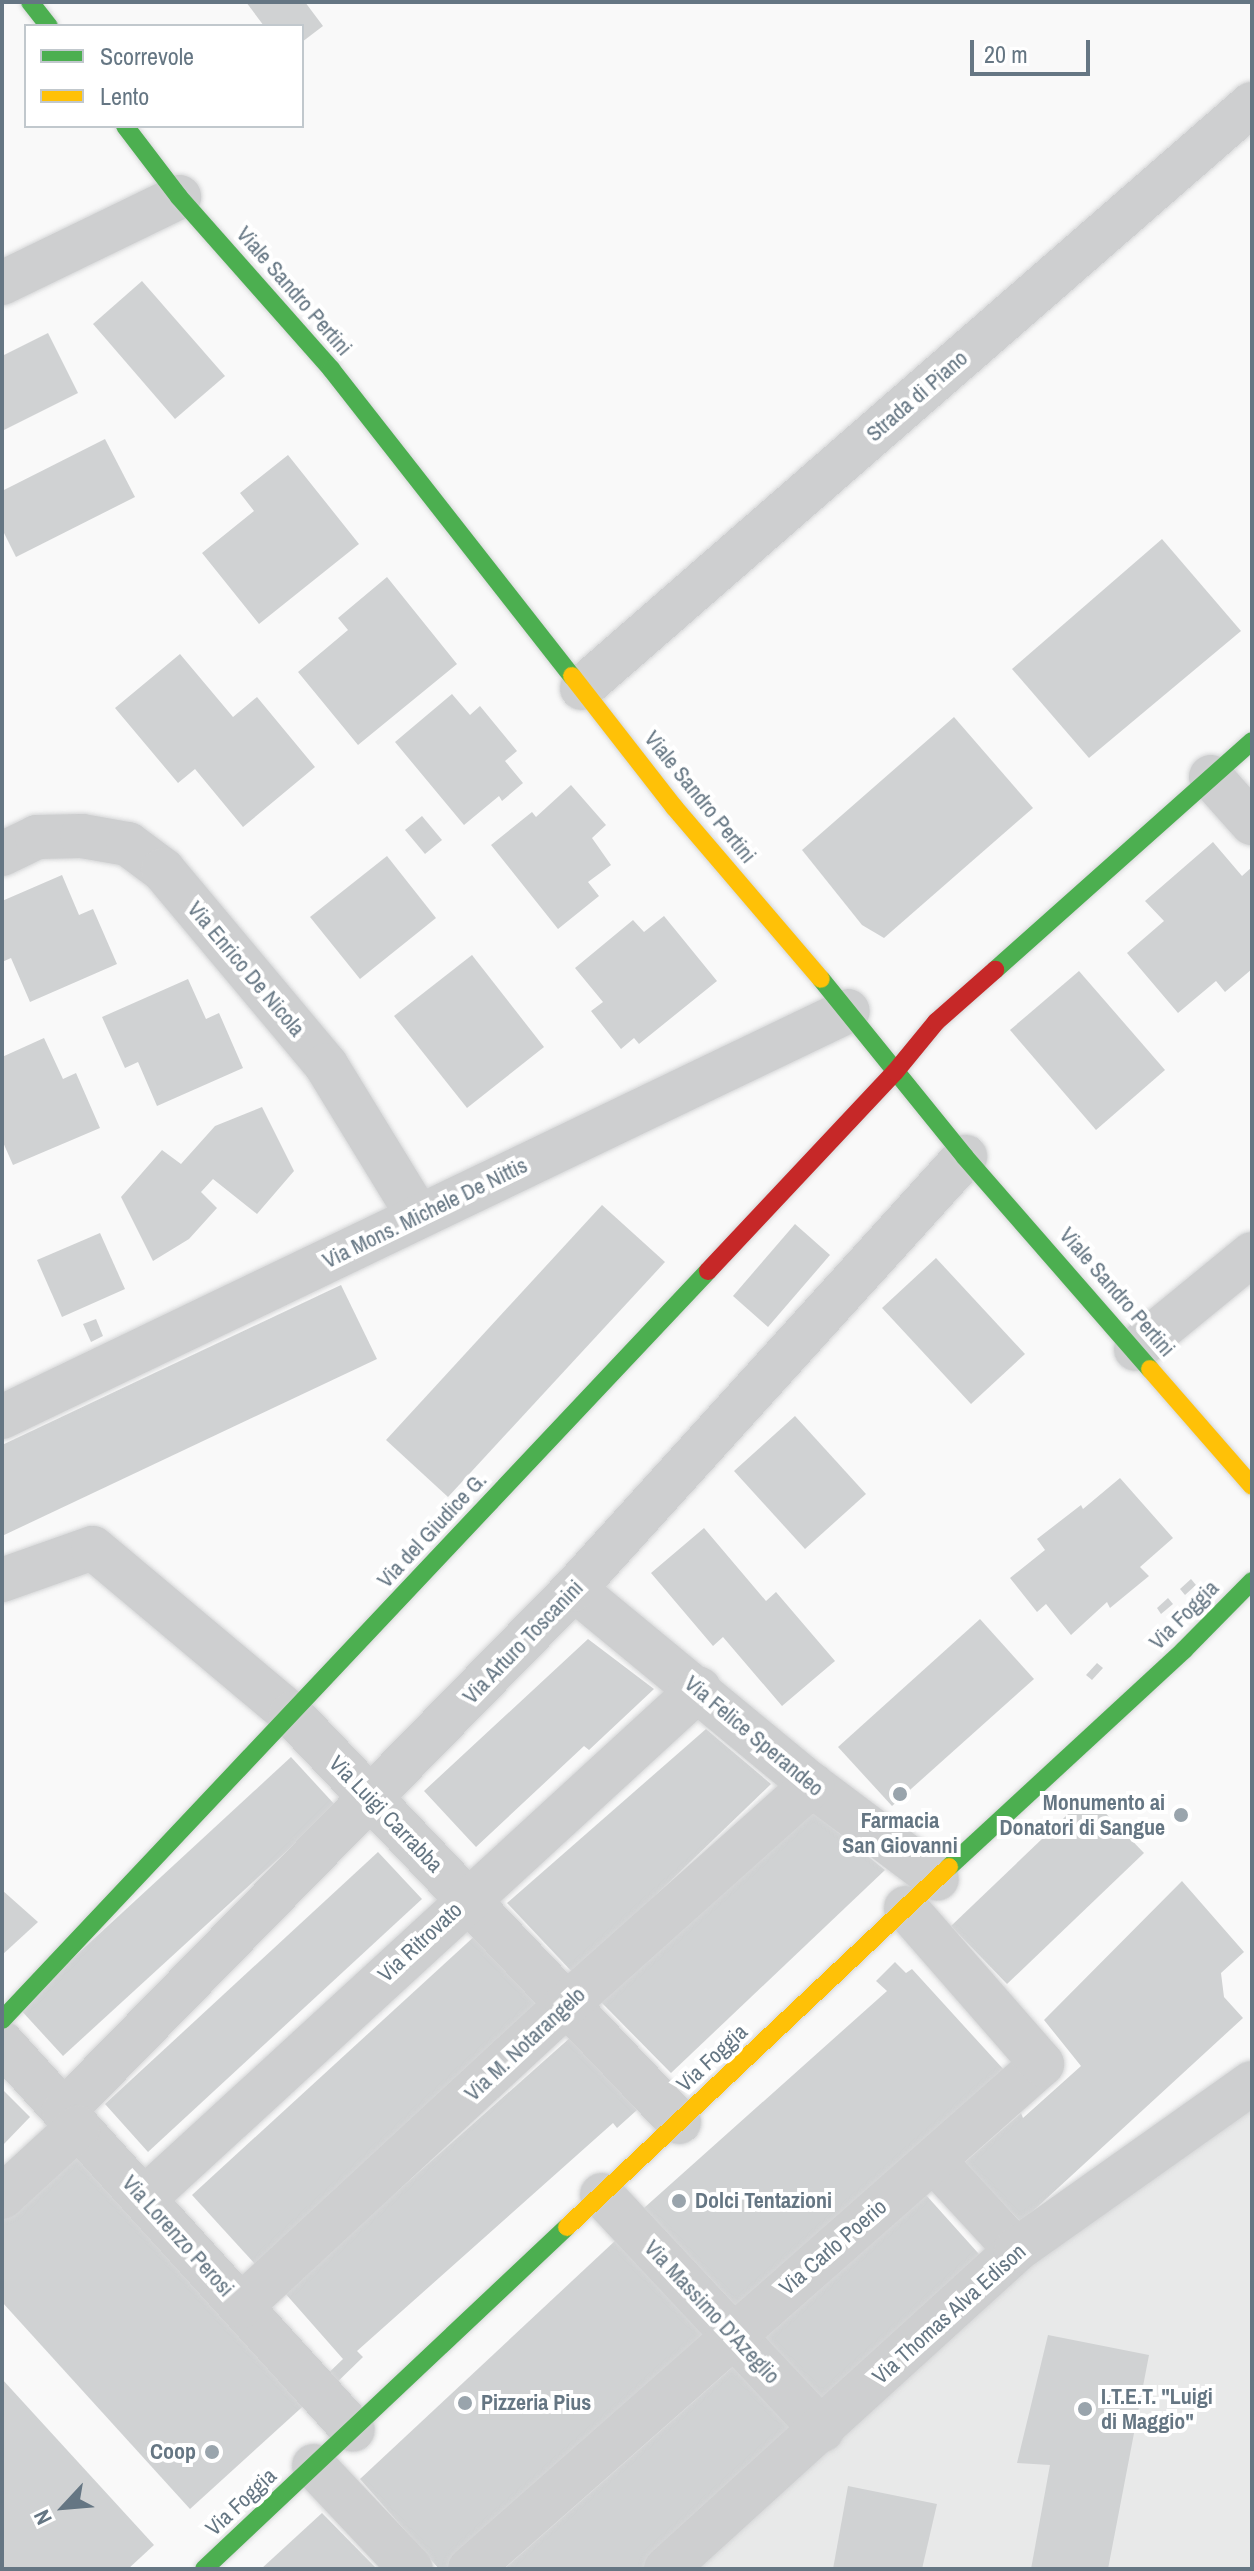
<!DOCTYPE html>
<html>
<head>
<meta charset="utf-8">
<style>
  body { margin:0 }
  #map { position:relative; width:1254px; height:2571px; overflow:hidden; background:#f9f9f9; font-family:"Archivo Narrow",sans-serif }
  div>[style] { position:absolute }
  [style*='--x'] { left:calc(var(--x)*1px); top:calc(var(--y)*1px); width:calc(var(--w)*1px); rotate:calc(var(--a)*1deg) }
  .built>* { inset:0; background:#e8e9e9 }
  .building>* { inset:0; background:#d0d2d3 }
  .roads { filter:drop-shadow(0 0 2px #d5d6d7) drop-shadow(0 0 2px #d5d6d7) }
  .street>* { height:44px; margin:-22px; padding:0 22px; transform-origin:22px; border-radius:22px; background:#cecfd0 }
  .fast>* { height:18px; margin:-9px; padding:0 9px; transform-origin:9px; border-radius:9px; background:#4caf50 }
  .slow>* { height:18px; margin:-9px; padding:0 9px; transform-origin:9px; border-radius:9px; background:#ffc107 }
  .jam>* { height:18px; margin:-9px; padding:0 9px; transform-origin:9px; border-radius:9px; background:#c62828 }
  .dots>* { width:22px; height:22px; translate:-50% -50%; box-sizing:border-box; border:4px solid #fff; border-radius:50% }
  span { translate:-50% -50%; white-space:nowrap; text-align:center; line-height:1.15; -webkit-text-stroke:8px #fff; paint-order:stroke }
  .street-label { font-size:22px; color:#657683 }
  .poi-label { font-size:22px; color:#657683; font-weight:700 }
  .right { translate:-100% -50%; text-align:right }
  .left { translate:0 -50%; text-align:left }
  .frame { position:absolute; inset:0; border:4px solid #657683; pointer-events:none }
  .legend { position:absolute; left:24px; top:24px; width:280px; height:104px; box-sizing:border-box; background:#fff; border:2px solid #c1c8cd; margin:0; padding:10px 14px; list-style:none; font-size:24px; color:#657683 }
  .legend li { display:flex; align-items:center; gap:16px; height:40px }
  .legend b { width:40px; border:2px solid #c1c8cd }
  .north { position:absolute; left:24px; top:2467px; width:80px; height:80px; -webkit-text-stroke:6px #fff; paint-order:stroke; rotate:244deg; font-size:22px; font-weight:700; line-height:32px; text-align:center; color:#657683 }
  .north::after { content:''; display:block; margin:auto; width:28px; height:36px; background:#657683; clip-path:polygon(50% 0,100% 100%,50% 72%,0 100%) }
  .scale { position:absolute; left:970px; top:40px; width:120px; height:36px; box-sizing:border-box; border:4px solid #657683; border-top:0; padding-left:10px; font-size:24px; line-height:28px; white-space:nowrap; color:#657683; -webkit-text-stroke:6px #fff; paint-order:stroke }
</style>
</head>
<body>
<div id="map">
  <div class="built">
    <div style="clip-path:polygon(1252px 2101px,1251px 2569px,679px 2569px,1025px 2260px)"></div>
  </div>
  <div class="building">
    <div style="clip-path:polygon(246px 2px,305px 2px,323px 26px,302px 42px,302px 26px,264px 26px)"></div>
    <div style="clip-path:polygon(142px 281px,225px 376px,175px 419px,93px 324px)"></div>
    <div style="clip-path:polygon(48px 333px,78px 393px,2px 431px,2px 356px)"></div>
    <div style="clip-path:polygon(105px 439px,135px 497px,16px 557px,2px 529px,2px 491px)"></div>
    <div style="clip-path:polygon(288px 455px,359px 544px,259px 624px,202px 553px,254px 511px,240px 493px)"></div>
    <div style="clip-path:polygon(1162px 539px,1241px 631px,1089px 758px,1012px 669px)"></div>
    <div style="clip-path:polygon(387px 577px,457px 664px,358px 745px,298px 672px,348px 630px,338px 618px)"></div>
    <div style="clip-path:polygon(180px 654px,233px 717px,257px 697px,315px 767px,243px 827px,195px 769px,178px 783px,115px 708px)"></div>
    <div style="clip-path:polygon(452px 694px,470px 715px,480px 706px,517px 751px,505px 761px,523px 783px,502px 801px,499px 796px,464px 825px,395px 742px)"></div>
    <div style="clip-path:polygon(954px 717px,1033px 808px,884px 938px,862px 925px,802px 850px)"></div>
    <div style="clip-path:polygon(571px 785px,606px 825px,592px 838px,611px 865px,588px 882px,599px 896px,558px 929px,491px 845px,532px 812px,536px 817px)"></div>
    <div style="clip-path:polygon(422px 816px,442px 840px,425px 854px,405px 830px)"></div>
    <div style="clip-path:polygon(1213px 842px,1242px 876px,1252px 867px,1252px 969px,1225px 992px,1216px 981px,1178px 1013px,1127px 953px,1164px 921px,1145px 901px)"></div>
    <div style="clip-path:polygon(387px 856px,436px 918px,360px 979px,310px 917px)"></div>
    <div style="clip-path:polygon(62px 875px,79px 915px,93px 909px,117px 964px,30px 1002px,11px 958px,2px 962px,2px 901px)"></div>
    <div style="clip-path:polygon(664px 916px,717px 981px,639px 1044px,634px 1038px,621px 1049px,591px 1011px,603px 1002px,575px 968px,633px 920px,644px 932px)"></div>
    <div style="clip-path:polygon(472px 955px,544px 1047px,467px 1108px,394px 1016px)"></div>
    <div style="clip-path:polygon(1079px 971px,1165px 1070px,1096px 1130px,1010px 1030px)"></div>
    <div style="clip-path:polygon(188px 979px,206px 1019px,219px 1013px,243px 1068px,157px 1106px,138px 1062px,125px 1068px,102px 1017px)"></div>
    <div style="clip-path:polygon(44px 1038px,63px 1079px,76px 1073px,100px 1128px,13px 1165px,2px 1140px,2px 1057px)"></div>
    <div style="clip-path:polygon(262px 1107px,294px 1171px,257px 1214px,213px 1179px,201px 1192px,217px 1208px,189px 1239px,153px 1261px,121px 1197px,162px 1150px,181px 1164px,215px 1126px)"></div>
    <div style="clip-path:polygon(602px 1205px,665px 1262px,448px 1497px,386px 1440px)"></div>
    <div style="clip-path:polygon(795px 1224px,830px 1255px,768px 1327px,733px 1296px)"></div>
    <div style="clip-path:polygon(100px 1233px,125px 1289px,62px 1317px,37px 1260px)"></div>
    <div style="clip-path:polygon(936px 1258px,1025px 1354px,971px 1404px,882px 1308px)"></div>
    <div style="clip-path:polygon(341px 1285px,377px 1359px,2px 1536px,2px 1445px)"></div>
    <div style="clip-path:polygon(96px 1319px,103px 1336px,91px 1342px,83px 1324px)"></div>
    <div style="clip-path:polygon(795px 1416px,866px 1494px,805px 1549px,734px 1471px)"></div>
    <div style="clip-path:polygon(1120px 1478px,1173px 1538px,1140px 1567px,1149px 1576px,1110px 1608px,1107px 1602px,1071px 1635px,1046px 1604px,1037px 1612px,1010px 1578px,1045px 1550px,1037px 1539px,1081px 1505px,1083px 1509px)"></div>
    <div style="clip-path:polygon(704px 1528px,766px 1601px,776px 1592px,835px 1661px,782px 1706px,723px 1637px,713px 1646px,651px 1573px)"></div>
    <div style="clip-path:polygon(1191px 1579px,1196px 1585px,1185px 1595px,1180px 1589px)"></div>
    <div style="clip-path:polygon(1168px 1598px,1173px 1604px,1161px 1614px,1157px 1608px)"></div>
    <div style="clip-path:polygon(980px 1619px,1034px 1679px,892px 1806px,838px 1747px)"></div>
    <div style="clip-path:polygon(588px 1639px,654px 1689px,589px 1750px,584px 1746px,476px 1847px,424px 1791px)"></div>
    <div style="clip-path:polygon(1097px 1663px,1103px 1668px,1092px 1680px,1086px 1675px)"></div>
    <div style="clip-path:polygon(706px 1729px,771px 1784px,574px 1974px,507px 1903px)"></div>
    <div style="clip-path:polygon(291px 1757px,336px 1806px,63px 2056px,19px 2008px)"></div>
    <div style="clip-path:polygon(1088px 1795px,1144px 1853px,1007px 1984px,951px 1926px)"></div>
    <div style="clip-path:polygon(809px 1809px,885px 1870px,671px 2073px,601px 2002px)"></div>
    <div style="clip-path:polygon(378px 1852px,422px 1899px,148px 2152px,105px 2104px)"></div>
    <div style="clip-path:polygon(1182px 1881px,1244px 1952px,1221px 1973px,1224px 1997px,1243px 2018px,1021px 2222px,964px 2163px,1021px 2113px,1023px 2118px,1081px 2066px,1044px 2020px)"></div>
    <div style="clip-path:polygon(2px 1890px,38px 1922px,2px 1955px)"></div>
    <div style="clip-path:polygon(478px 1933px,541px 2003px,255px 2264px,192px 2195px)"></div>
    <div style="clip-path:polygon(895px 1962px,906px 1973px,912px 1969px,1005px 2071px,738px 2308px,644px 2208px,887px 1991px,876px 1981px)"></div>
    <div style="clip-path:polygon(572px 2036px,637px 2110px,617px 2128px,613px 2123px,357px 2351px,363px 2357px,326px 2393px,317px 2384px,343px 2359px,284px 2292px)"></div>
    <div style="clip-path:polygon(2px 2089px,30px 2117px,2px 2146px)"></div>
    <div style="clip-path:polygon(81px 2144px,311px 2399px,190px 2509px,2px 2302px,2px 2215px)"></div>
    <div style="clip-path:polygon(926px 2195px,987px 2263px,826px 2407px,765px 2338px)"></div>
    <div style="clip-path:polygon(617px 2239px,705px 2335px,449px 2569px,439px 2569px,360px 2479px)"></div>
    <div style="clip-path:polygon(1048px 2335px,1149px 2355px,1108px 2569px,1031px 2569px,1050px 2465px,1017px 2463px)"></div>
    <div style="clip-path:polygon(735px 2365px,797px 2435px,645px 2569px,504px 2569px)"></div>
    <div style="clip-path:polygon(2px 2379px,154px 2545px,128px 2569px,2px 2569px)"></div>
    <div style="clip-path:polygon(848px 2486px,937px 2504px,922px 2569px,833px 2569px)"></div>
    <div style="clip-path:polygon(322px 2513px,377px 2569px,261px 2569px)"></div>
  </div>
  <div class="roads">
    <div class="street">
      <div style="--x:2;--y:283;--w:197;--a:-25.9"></div>
      <div style="--x:582;--y:688;--w:889;--a:-41.08"></div>
      <div style="--x:1211;--y:777;--w:62;--a:48.3"></div>
      <div style="--x:2;--y:854;--w:39;--a:-26"></div>
      <div style="--x:37;--y:837;--w:45;--a:-1.3"></div>
      <div style="--x:82;--y:836;--w:47;--a:9.9"></div>
      <div style="--x:128;--y:844;--w:44;--a:36.6"></div>
      <div style="--x:163;--y:870;--w:254;--a:50.1"></div>
      <div style="--x:326;--y:1065;--w:177;--a:58.6"></div>
      <div style="--x:1136;--y:1349;--w:150;--a:-39.3"></div>
      <div style="--x:2;--y:1417;--w:938;--a:-25.64"></div>
      <div style="--x:2;--y:1580;--w:96;--a:-19.4"></div>
      <div style="--x:93;--y:1548;--w:258;--a:40"></div>
      <div style="--x:291;--y:1714;--w:563;--a:46.44"></div>
      <div style="--x:574;--y:1589;--w:308;--a:39.5"></div>
      <div style="--x:812;--y:1785;--w:156;--a:36.9"></div>
      <div style="--x:2;--y:2043;--w:522;--a:47.79"></div>
      <div style="--x:64;--y:2111;--w:730;--a:-45.67"></div>
      <div style="--x:574;--y:1589;--w:583;--a:-47.85"></div>
      <div style="--x:934;--y:2161;--w:121;--a:47.3"></div>
      <div style="--x:602;--y:2195;--w:322;--a:46.9"></div>
      <div style="--x:2;--y:2197;--w:103;--a:-42.6"></div>
      <div style="--x:144;--y:2199;--w:754;--a:-42.58"></div>
      <div style="--x:241;--y:2306;--w:444;--a:-42.8"></div>
      <div style="--x:567;--y:2004;--w:329;--a:-41.8"></div>
      <div style="--x:314;--y:2466;--w:141;--a:46.7"></div>
      <div style="--x:470;--y:2569;--w:763;--a:-41.44"></div>
      <div style="--x:1042;--y:2064;--w:207;--a:-131.1"></div>
      <div style="--x:666;--y:2569;--w:474;--a:-42.3"></div>
      <div style="--x:1016;--y:2250;--w:289;--a:-35.3"></div>
    </div>
    <div class="fast">
      <div style="--x:30;--y:2;--w:31;--a:52"></div>
      <div style="--x:125;--y:126;--w:89;--a:52.7"></div>
      <div style="--x:179;--y:197;--w:230;--a:48.5"></div>
      <div style="--x:331;--y:369;--w:390;--a:51.9"></div>
      <div style="--x:995;--y:970;--w:344;--a:-41.7"></div>
      <div style="--x:821;--y:979;--w:229;--a:51"></div>
      <div style="--x:965;--y:1157;--w:281;--a:48.9"></div>
      <div style="--x:949;--y:1867;--w:320;--a:-42.7"></div>
      <div style="--x:1184;--y:1650;--w:97;--a:-45.4"></div>
      <div style="--x:2;--y:2020;--w:1029;--a:-46.69"></div>
      <div style="--x:204;--y:2569;--w:499;--a:-43.3"></div>
    </div>
    <div class="slow">
      <div style="--x:572;--y:676;--w:166;--a:52.1"></div>
      <div style="--x:674;--y:807;--w:226;--a:49.5"></div>
      <div style="--x:1150;--y:1369;--w:155;--a:48.9"></div>
      <div style="--x:567;--y:2227;--w:525;--a:-43.3"></div>
    </div>
    <div class="jam">
      <div style="--x:708;--y:1271;--w:273;--a:-46.8"></div>
      <div style="--x:895;--y:1072;--w:65;--a:-50.6"></div>
      <div style="--x:936;--y:1022;--w:79;--a:-41.4"></div>
    </div>
  </div>
  <div class="dots">
    <div style="left:900px;top:1794px;background:#99a4ac"></div>
    <div style="left:1181px;top:1815px;background:#99a4ac"></div>
    <div style="left:679px;top:2201px;background:#99a4ac"></div>
    <div style="left:465px;top:2403px;background:#99a4ac"></div>
    <div style="left:1085px;top:2409px;background:#99a4ac"></div>
    <div style="left:212px;top:2452px;background:#99a4ac"></div>
  </div>
  <div class="street-label">
    <span style="left:294px;top:291px;rotate:49deg">Viale Sandro Pertini</span>
    <span style="left:917px;top:396px;rotate:-41deg">Strada di Piano</span>
    <span style="left:700px;top:797px;rotate:51deg">Viale Sandro Pertini</span>
    <span style="left:246px;top:969px;rotate:50deg">Via Enrico De Nicola</span>
    <span style="left:425px;top:1213px;rotate:-26deg">Via Mons. Michele De Nittis</span>
    <span style="left:1117px;top:1292px;rotate:49deg">Viale Sandro Pertini</span>
    <span style="left:432px;top:1530px;rotate:-47deg">Via del Giudice G.</span>
    <span style="left:1184px;top:1615px;rotate:-45deg">Via Foggia</span>
    <span style="left:523px;top:1642px;rotate:-46deg">Via Arturo Toscanini</span>
    <span style="left:754px;top:1736px;rotate:40deg">Via Felice Sperandeo</span>
    <span style="left:386px;top:1814px;rotate:46deg">Via Luigi Carrabba</span>
    <span style="left:420px;top:1942px;rotate:-43deg">Via Ritrovato</span>
    <span style="left:525px;top:2044px;rotate:-43deg">Via M. Notarangelo</span>
    <span style="left:712px;top:2058px;rotate:-43deg">Via Foggia</span>
    <span style="left:178px;top:2236px;rotate:48deg">Via Lorenzo Perosi</span>
    <span style="left:833px;top:2247px;rotate:-41deg">Via Carlo Poerio</span>
    <span style="left:712px;top:2312px;rotate:47deg">Via Massimo D'Azeglio</span>
    <span style="left:949px;top:2314px;rotate:-42deg">Via Thomas Alva Edison</span>
    <span style="left:241px;top:2502px;rotate:-43deg">Via Foggia</span>
  </div>
  <div class="poi-label">
    <span class="right" style="left:1165px;top:1815px">Monumento ai<br>Donatori di Sangue</span>
    <span style="left:900px;top:1833px">Farmacia<br>San Giovanni</span>
    <span class="left" style="left:695px;top:2201px">Dolci Tentazioni</span>
    <span class="left" style="left:1101px;top:2409px">I.T.E.T. "Luigi<br>di Maggio"</span>
    <span class="left" style="left:481px;top:2403px">Pizzeria Pius</span>
    <span class="right" style="left:196px;top:2452px">Coop</span>
  </div>
  <div class="frame"></div>
  <ul class="legend">
  <li><b style="height:10px;background:#4caf50"></b>Scorrevole</li>
  <li><b style="height:10px;background:#ffc107"></b>Lento</li>
  </ul>
  <div class="north">N</div>
  <div class="scale">20 m</div>
</div>
</body>
</html>
